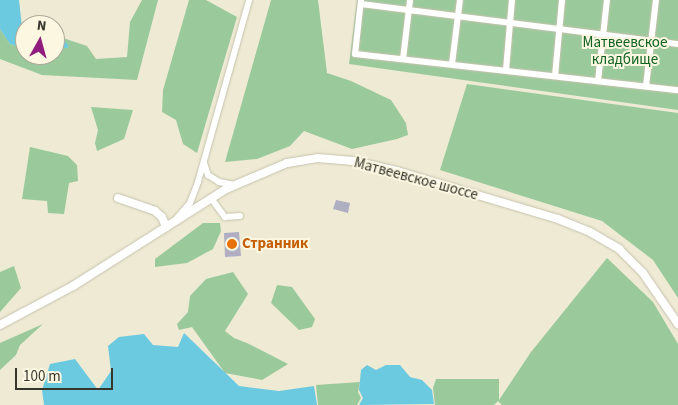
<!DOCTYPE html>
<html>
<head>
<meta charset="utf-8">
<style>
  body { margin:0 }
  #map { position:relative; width:678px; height:405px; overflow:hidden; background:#eeead4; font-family:"Source Sans 3",sans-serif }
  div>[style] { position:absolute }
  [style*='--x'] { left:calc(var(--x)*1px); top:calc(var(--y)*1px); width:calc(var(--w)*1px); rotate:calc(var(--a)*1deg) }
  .green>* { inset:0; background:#9aca9c }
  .water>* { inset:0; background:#6bc9e0 }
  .building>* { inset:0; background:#b0aec3 }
  .roads { filter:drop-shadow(0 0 1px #c6c2ad) drop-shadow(0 0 1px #c6c2ad) }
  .minor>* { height:6px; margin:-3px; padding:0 3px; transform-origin:3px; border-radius:3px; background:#fff }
  .major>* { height:8px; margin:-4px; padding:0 4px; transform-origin:4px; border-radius:4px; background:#fff }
  .dots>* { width:14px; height:14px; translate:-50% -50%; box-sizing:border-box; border:2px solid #fbf7e1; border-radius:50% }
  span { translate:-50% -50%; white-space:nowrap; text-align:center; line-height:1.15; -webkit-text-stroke:4px #fbf7e1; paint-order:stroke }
  .park-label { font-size:15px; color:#0f6221 }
  .street-label { font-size:15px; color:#37362d }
  .food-label { font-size:15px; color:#c56008; font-weight:700 }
  .left { translate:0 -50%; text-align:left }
  .north { position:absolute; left:15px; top:15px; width:50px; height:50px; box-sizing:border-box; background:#fbf7e1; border:1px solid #adaa99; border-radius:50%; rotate:7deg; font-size:14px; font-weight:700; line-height:20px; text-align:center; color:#37362d }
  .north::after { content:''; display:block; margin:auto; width:18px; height:22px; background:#901d7d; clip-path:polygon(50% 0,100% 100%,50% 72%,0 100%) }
  .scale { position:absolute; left:15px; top:368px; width:98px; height:22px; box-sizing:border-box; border:2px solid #37362d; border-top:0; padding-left:6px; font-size:15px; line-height:18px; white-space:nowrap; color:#37362d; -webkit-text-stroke:4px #fbf7e1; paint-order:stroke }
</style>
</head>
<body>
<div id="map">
  <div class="green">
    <div style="clip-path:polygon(142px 0,158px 0,137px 80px,42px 75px,0 59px,0 29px,10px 44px,25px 49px,25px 55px,55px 55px,55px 51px,68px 47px,63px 38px,87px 46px,96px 59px,127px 57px,130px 22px)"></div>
    <div style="clip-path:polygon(189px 0,206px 0,237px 17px,197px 153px,183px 144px,176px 120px,162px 112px,163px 90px)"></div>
    <div style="clip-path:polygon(271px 0,318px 0,327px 73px,351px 81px,391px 100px,406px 123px,408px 135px,397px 139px,352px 149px,304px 131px,290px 146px,257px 159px,225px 162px)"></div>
    <div style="clip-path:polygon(357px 0,678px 0,678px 110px,349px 64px)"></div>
    <div style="clip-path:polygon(467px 84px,678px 113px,678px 298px,653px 260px,602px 221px,440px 170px)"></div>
    <div style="clip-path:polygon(91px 107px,133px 110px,124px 139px,97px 151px,95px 143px,98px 130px)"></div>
    <div style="clip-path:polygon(30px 147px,68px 156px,77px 165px,78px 181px,69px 183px,64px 214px,48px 213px,47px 201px,22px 199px)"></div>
    <div style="clip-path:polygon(203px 223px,220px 223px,221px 231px,213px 249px,187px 263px,155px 267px,155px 259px)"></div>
    <div style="clip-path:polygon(607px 258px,653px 302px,678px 344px,678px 405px,502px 405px,498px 401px,494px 405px,435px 405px,433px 388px,436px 379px,499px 379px,499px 400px,531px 352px)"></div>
    <div style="clip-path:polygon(14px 266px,21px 288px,0 312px,0 272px)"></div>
    <div style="clip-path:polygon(233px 272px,248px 294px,225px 331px,234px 338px,247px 343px,288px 364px,262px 380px,225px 373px,192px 327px,179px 330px,177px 324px,188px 312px,190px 296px,206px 279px)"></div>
    <div style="clip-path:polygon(277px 285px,292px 287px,315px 319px,312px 327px,299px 330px,271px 303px)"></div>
    <div style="clip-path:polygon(43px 324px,20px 345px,16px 355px,0 370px,0 343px)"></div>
    <div style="clip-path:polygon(360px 382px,358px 392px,361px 398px,357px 405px,318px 405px,316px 385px)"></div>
  </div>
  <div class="water">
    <div style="clip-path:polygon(0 0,19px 0,22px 27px,25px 29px,25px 49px,10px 44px,0 29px)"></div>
    <div style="clip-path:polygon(55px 36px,63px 38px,69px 47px,55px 51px)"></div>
    <div style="clip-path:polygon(184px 333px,239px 386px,279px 391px,314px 386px,317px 405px,44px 405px,42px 390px,50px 364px,75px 359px,98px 390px,111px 371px,108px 346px,119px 337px,144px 334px,153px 345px,178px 347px)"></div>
    <div style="clip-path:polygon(367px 365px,376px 370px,386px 365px,400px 365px,410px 377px,422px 380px,432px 390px,434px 404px,359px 405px,363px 398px,359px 390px,361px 370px)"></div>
  </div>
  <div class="building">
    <div style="clip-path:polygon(336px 200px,350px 203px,348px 213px,333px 209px)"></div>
    <div style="clip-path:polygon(239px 232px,241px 256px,225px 257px,224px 233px)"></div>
  </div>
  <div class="roads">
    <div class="minor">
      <div style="--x:361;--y:0;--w:54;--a:96.3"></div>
      <div style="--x:355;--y:54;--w:325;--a:6.4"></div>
      <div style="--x:361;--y:4;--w:320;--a:7.2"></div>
      <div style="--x:403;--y:59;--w:59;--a:-83.2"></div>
      <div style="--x:452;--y:64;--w:64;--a:-82.9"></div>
      <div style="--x:506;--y:70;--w:70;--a:-85.1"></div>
      <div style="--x:555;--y:76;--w:76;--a:-84.7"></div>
      <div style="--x:598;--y:81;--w:81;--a:-83.7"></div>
      <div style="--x:646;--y:86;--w:87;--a:-83.4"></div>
      <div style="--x:204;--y:163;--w:13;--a:72"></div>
      <div style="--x:208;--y:175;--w:13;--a:32"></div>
      <div style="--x:219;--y:182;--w:16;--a:11"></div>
      <div style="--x:211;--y:198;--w:24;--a:54"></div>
      <div style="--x:225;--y:217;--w:15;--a:-4"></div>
      <div style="--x:177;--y:218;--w:20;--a:-49"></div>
      <div style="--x:190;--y:203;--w:22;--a:-69"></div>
      <div style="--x:198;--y:182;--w:189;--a:-74.3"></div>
    </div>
    <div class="major">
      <div style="--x:118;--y:198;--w:39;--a:19"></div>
      <div style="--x:155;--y:211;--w:9;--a:41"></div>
      <div style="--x:162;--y:217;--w:11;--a:68"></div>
      <div style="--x:0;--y:325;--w:83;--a:-28.1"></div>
      <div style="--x:73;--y:286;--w:181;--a:-32.4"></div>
      <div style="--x:226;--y:189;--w:66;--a:-23.1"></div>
      <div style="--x:287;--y:163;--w:31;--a:-9"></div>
      <div style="--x:318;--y:158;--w:35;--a:5"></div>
      <div style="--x:353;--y:161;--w:45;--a:12.8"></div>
      <div style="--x:397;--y:171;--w:168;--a:16.6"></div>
      <div style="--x:558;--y:219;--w:35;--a:22"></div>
      <div style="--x:590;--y:232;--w:34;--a:30"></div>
      <div style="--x:619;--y:249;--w:34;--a:45"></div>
      <div style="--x:643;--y:273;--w:62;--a:55.5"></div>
    </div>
  </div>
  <div class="dots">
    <div style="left:232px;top:244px;background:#e8710a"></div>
  </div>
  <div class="park-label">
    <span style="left:625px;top:51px">Матвеевское<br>кладбище</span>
  </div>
  <div class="street-label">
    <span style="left:416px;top:179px;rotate:15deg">Матвеевское шоссе</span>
  </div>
  <div class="food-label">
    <span class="left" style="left:242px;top:244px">Странник</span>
  </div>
  <div class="north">N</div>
  <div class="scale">100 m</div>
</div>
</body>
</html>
